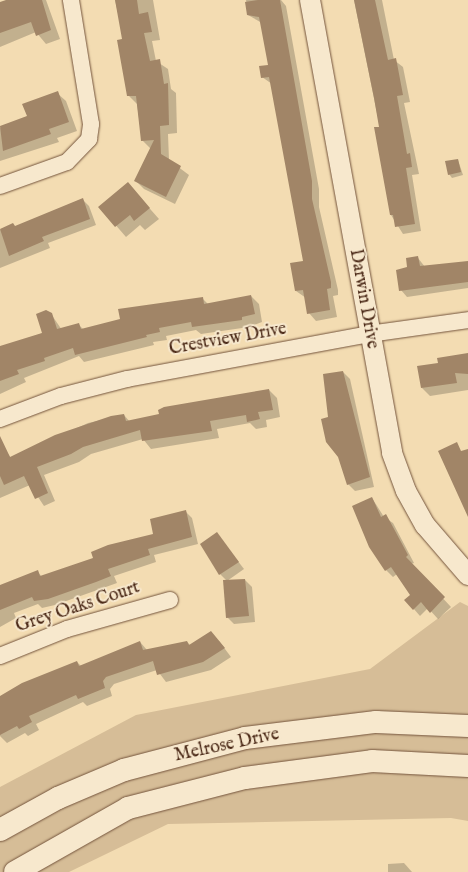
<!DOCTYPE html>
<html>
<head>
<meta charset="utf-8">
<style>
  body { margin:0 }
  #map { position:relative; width:468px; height:872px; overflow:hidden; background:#f3dcb2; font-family:"IM FELL English",serif }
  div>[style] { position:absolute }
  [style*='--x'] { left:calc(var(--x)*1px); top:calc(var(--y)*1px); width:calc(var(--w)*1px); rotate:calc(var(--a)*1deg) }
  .green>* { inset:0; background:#d6bd97 }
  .shadow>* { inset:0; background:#0003 }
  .building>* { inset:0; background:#a18567 }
  .roads { filter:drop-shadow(0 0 1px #74543c) drop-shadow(0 0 1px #74543c) }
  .minor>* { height:16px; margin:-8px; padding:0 8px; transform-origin:8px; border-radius:8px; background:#f7e8cd }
  .tertiary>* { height:20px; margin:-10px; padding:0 10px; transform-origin:10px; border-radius:10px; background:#f7e8cd }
  .secondary>* { height:22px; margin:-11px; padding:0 11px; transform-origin:11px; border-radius:11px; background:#f7e8cd }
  span { translate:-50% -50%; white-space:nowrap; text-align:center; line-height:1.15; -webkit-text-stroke:4px #f7e8cd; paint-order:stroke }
  .street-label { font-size:18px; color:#492715 }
</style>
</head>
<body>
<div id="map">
  <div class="green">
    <div style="clip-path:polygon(460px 602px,468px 606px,468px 821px,451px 818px,168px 824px,69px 872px,0 872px,0 787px,136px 715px,370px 669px)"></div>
  </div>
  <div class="shadow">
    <div style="clip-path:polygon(9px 0,46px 0,60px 39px,46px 44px,36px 32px,0 47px,0 3px)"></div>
    <div style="clip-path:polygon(115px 0,153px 0,160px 40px,152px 41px,156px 61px,168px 69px,171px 89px,176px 93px,177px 133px,168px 134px,169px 160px,189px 175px,175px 204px,144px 189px,136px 181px,151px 149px,142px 140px,137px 104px,129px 96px,124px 40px)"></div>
    <div style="clip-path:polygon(246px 0,281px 0,286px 6px,319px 189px,319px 207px,338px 290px,338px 295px,333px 296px,337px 317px,316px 321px,309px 313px,306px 298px,296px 291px,304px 262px,272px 84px,262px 77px,270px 66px,262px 23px,248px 15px)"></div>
    <div style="clip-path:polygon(354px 0,382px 0,394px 60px,403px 67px,410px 102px,404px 103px,419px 174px,412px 175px,421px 231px,403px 234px,391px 215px,380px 128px)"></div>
    <div style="clip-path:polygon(57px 93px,66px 101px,77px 131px,57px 138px,59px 142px,0 161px,0 128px,28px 116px)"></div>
    <div style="clip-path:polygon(458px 160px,463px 175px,452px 178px,449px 174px)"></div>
    <div style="clip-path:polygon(128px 184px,159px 219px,145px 230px,140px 225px,126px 237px,100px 207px)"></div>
    <div style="clip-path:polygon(82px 199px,89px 206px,96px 225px,48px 243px,50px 248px,0 268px,0 230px,13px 225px,15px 227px)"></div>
    <div style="clip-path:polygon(418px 258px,425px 267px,468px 262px,468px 288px,407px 297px,401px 290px)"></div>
    <div style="clip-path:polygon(251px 296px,259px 304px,262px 322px,249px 327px,201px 334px,196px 330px,166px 336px,167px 340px,153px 342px,154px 345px,84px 362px,79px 356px,24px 378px,26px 382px,0 394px,0 348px,43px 333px,51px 314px,62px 330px,79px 325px,84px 330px,202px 298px,208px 304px)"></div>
    <div style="clip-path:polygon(468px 355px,468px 390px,430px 396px,422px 388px,439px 364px)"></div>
    <div style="clip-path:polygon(343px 372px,350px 379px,374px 487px,355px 491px,348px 484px,330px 418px)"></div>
    <div style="clip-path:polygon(269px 390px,277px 398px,280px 417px,266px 420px,267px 427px,256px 429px,250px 423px,217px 429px,219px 438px,151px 449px,143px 439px,91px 454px,79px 462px,44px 475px,55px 501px,44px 506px,30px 485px,0 498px,0 458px,8px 454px,11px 458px,88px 423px,124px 415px,130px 422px)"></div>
    <div style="clip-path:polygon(372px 498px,384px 517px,393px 523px,414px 563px,411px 564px,451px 607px,438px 619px,428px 608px,420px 616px,406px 600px,411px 595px,397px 574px,393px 577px,386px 570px,370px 546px)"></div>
    <div style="clip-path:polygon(186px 512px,192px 518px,198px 544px,154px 555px,156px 562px,114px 576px,117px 583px,103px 588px,55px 605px,42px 608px,38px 604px,14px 613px,16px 618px,0 627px,0 587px,38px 572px,42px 577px,95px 559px,155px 535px)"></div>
    <div style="clip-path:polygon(217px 534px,244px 569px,227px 581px,220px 574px)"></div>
    <div style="clip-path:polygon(245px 580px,252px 587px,255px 622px,234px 624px,227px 617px)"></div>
    <div style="clip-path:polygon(219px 641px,231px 657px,211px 670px,166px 682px,157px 670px,114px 684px,110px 689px,112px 696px,87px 706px,83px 702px,36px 724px,39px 730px,28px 736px,25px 733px,7px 743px,0 736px,0 697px,77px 662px,81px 666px,140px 642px,147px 650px,187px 642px,191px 646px)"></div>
    <div style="clip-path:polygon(404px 863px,412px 872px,388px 872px,388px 864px)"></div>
  </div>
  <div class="building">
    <div style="clip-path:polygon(6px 0,42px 0,51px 30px,36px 36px,31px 22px,0 33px,0 2px)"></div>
    <div style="clip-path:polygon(115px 0,137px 0,139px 14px,148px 12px,152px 32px,144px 33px,150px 61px,160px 59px,164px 84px,168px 83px,169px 125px,160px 126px,161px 154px,181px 166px,166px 197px,134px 181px,154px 140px,141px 141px,136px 96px,127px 96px,117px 40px,122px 39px)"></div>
    <div style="clip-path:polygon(258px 0,280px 0,312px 181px,312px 199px,331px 282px,331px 288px,327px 289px,330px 310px,307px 314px,303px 290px,295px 291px,290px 263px,303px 261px,269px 77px,261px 78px,259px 66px,268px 65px,259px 17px,247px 15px,245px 2px)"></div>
    <div style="clip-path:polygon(354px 0,375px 0,388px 60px,396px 58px,403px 95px,397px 96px,407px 154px,410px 153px,412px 167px,406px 168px,415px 224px,395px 227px,393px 215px,390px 215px,374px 127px,379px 127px,374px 98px)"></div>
    <div style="clip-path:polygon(58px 91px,69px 122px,49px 129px,51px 134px,3px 151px,0 126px,27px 116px,22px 104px)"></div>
    <div style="clip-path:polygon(458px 159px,461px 172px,448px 175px,445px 161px)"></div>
    <div style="clip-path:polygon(128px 182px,150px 208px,134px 221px,130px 215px,115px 227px,98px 207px)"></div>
    <div style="clip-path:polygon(83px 198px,90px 219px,42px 237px,44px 241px,9px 256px,0 229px,13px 223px,15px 226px)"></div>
    <div style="clip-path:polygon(418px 256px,420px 266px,468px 261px,468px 282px,399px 291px,396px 270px,407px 267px,406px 258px)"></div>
    <div style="clip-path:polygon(251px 295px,255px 314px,242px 317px,242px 320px,192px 327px,191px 322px,159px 328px,160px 332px,146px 335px,147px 337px,75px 355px,73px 348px,44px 358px,45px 361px,17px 370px,19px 374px,0 381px,0 346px,42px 333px,36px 314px,46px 310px,52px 313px,57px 329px,79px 323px,81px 329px,120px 319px,118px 309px,203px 297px,204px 304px)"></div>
    <div style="clip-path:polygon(468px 353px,468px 374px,455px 373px,457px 383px,421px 388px,417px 366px,438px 363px,437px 358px)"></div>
    <div style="clip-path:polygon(343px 371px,370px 477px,347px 485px,338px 457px,326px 442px,321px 419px,328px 417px,323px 374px)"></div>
    <div style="clip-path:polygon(269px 389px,273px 410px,258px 412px,260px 419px,247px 422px,246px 415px,210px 421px,212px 431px,142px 441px,140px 430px,83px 447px,71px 454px,37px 467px,48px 493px,35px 499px,24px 476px,4px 485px,0 476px,0 436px,10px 457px,55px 435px,111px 416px,124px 414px,126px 421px,159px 414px,158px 410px,164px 407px)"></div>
    <div style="clip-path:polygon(457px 442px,461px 451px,468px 449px,468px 517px,438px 451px)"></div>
    <div style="clip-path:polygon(372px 497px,381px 517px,386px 514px,408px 555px,406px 557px,445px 597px,430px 613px,421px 602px,413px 610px,404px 600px,410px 595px,391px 567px,385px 571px,369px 547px,352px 506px)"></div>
    <div style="clip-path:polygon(186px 510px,192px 537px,148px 549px,150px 555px,108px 569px,111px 576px,96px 582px,48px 599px,34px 601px,32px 597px,0 610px,0 585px,38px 570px,40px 576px,93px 558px,91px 552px,108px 545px,153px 534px,150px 519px)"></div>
    <div style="clip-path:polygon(217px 532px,239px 562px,219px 575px,200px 544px)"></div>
    <div style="clip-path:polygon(245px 579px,249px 616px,226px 618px,223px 580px)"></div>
    <div style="clip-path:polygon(211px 631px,225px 648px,203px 662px,157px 675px,153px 661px,106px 677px,103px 681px,105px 688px,78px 699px,76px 695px,29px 716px,32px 722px,19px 729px,17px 726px,0 735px,0 696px,22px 683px,77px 661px,79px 666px,140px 641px,143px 650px,187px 641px,189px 645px)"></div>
  </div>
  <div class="roads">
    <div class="minor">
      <div style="--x:0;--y:186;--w:71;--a:-19.7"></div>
      <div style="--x:67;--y:162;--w:32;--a:-46"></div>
      <div style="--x:89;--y:139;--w:15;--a:-82"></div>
      <div style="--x:91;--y:124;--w:126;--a:-99.2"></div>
      <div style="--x:0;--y:419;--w:65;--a:-20.7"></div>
      <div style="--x:61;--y:396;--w:68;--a:-14.4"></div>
      <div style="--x:127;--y:379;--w:246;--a:-10.5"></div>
      <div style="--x:369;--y:334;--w:100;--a:-8"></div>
      <div style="--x:0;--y:656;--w:72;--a:-21.9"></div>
      <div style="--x:67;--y:629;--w:107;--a:-15.7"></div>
    </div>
    <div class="tertiary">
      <div style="--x:310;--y:0;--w:460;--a:79.7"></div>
      <div style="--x:392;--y:453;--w:40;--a:69.8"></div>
      <div style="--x:406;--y:491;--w:39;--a:61"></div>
      <div style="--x:425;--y:525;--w:66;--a:49.3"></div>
    </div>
    <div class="secondary">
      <div style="--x:0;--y:830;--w:66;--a:-28.9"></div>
      <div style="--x:58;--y:798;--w:72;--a:-23"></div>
      <div style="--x:124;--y:770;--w:125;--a:-14.8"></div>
      <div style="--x:245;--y:738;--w:132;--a:-7"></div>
      <div style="--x:376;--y:722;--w:92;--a:2.5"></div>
      <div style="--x:15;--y:872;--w:130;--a:-29.5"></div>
      <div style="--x:128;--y:808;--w:121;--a:-14.4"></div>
      <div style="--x:245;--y:778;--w:128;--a:-7.6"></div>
      <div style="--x:372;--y:761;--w:96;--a:3"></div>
    </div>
  </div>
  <div class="street-label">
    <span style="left:363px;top:299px;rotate:80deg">Darwin Drive</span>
    <span style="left:228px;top:340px;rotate:-10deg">Crestview Drive</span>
    <span style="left:78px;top:608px;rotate:-18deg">Grey Oaks Court</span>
    <span style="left:227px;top:746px;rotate:-12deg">Melrose Drive</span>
  </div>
</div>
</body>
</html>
